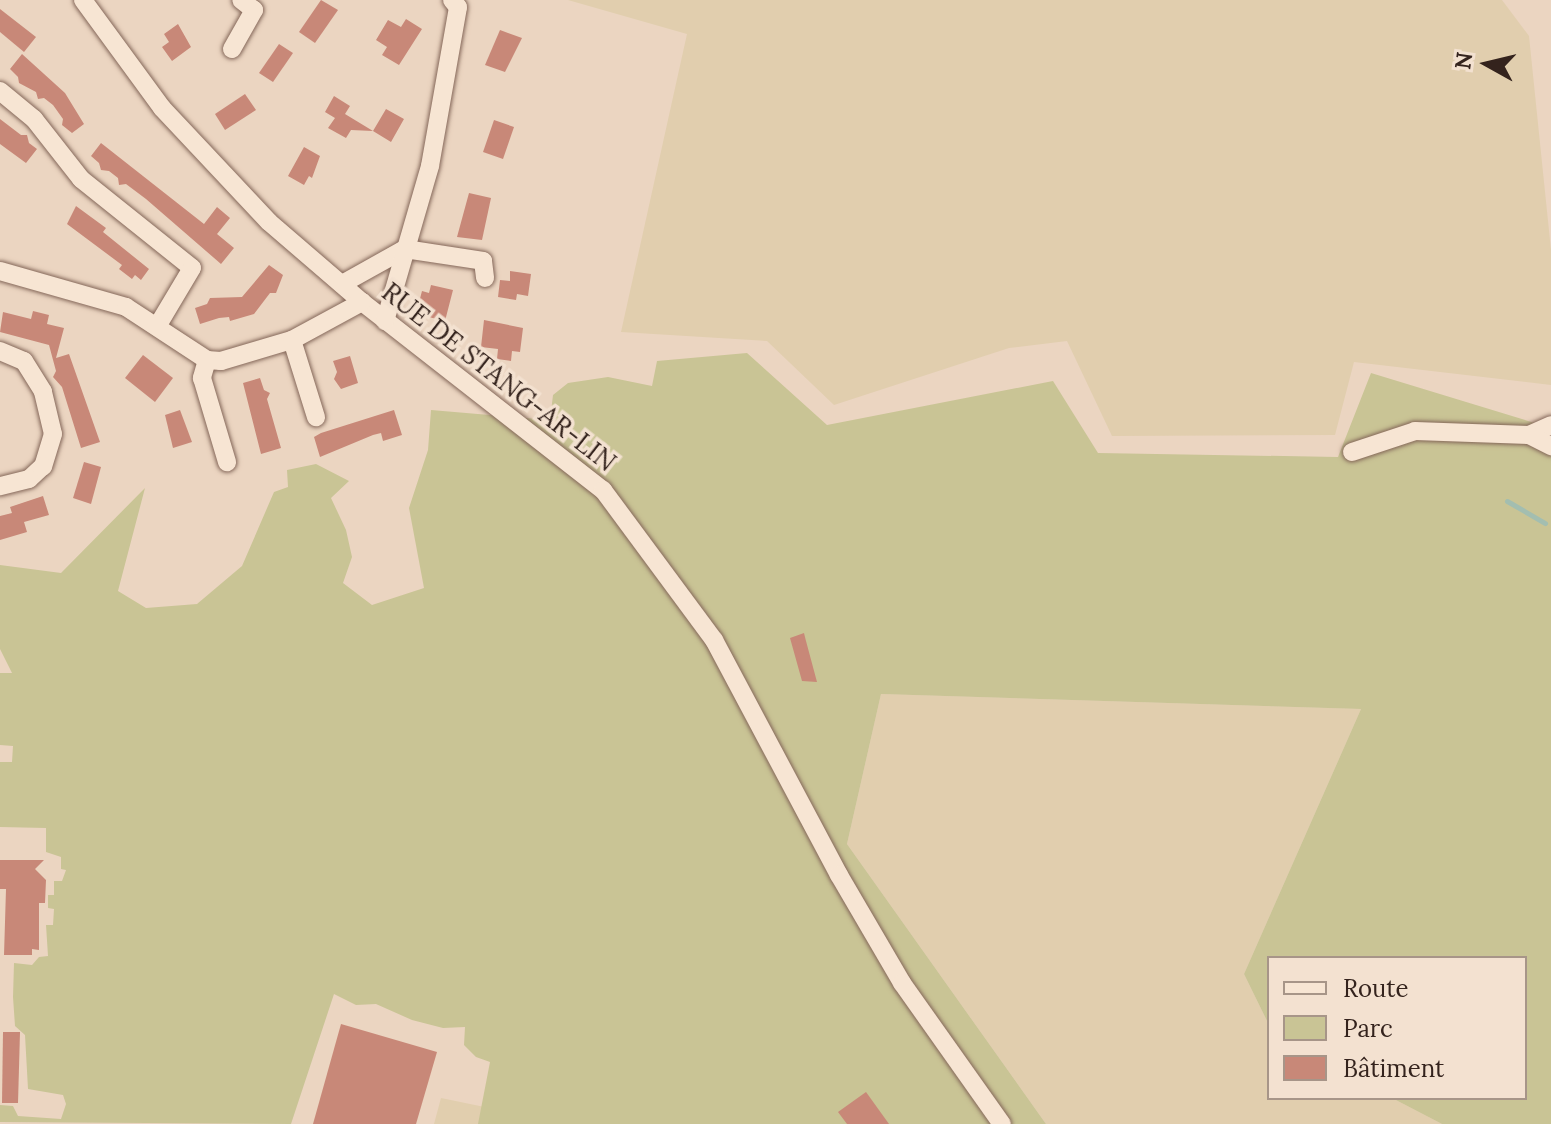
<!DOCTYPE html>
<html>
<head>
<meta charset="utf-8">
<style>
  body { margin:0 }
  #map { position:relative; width:1551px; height:1124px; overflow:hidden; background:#ebd5c1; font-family:Lora,serif }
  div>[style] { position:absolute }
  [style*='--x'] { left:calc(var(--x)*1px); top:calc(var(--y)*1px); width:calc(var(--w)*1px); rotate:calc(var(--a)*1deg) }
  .farmland>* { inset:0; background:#e1ceae }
  .green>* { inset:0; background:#c9c495 }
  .stream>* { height:5px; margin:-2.5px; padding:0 2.5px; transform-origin:2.5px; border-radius:2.5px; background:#a3beb0 }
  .building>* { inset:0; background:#c88878 }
  .roads { filter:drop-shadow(0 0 2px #846759) drop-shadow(0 0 2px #846759) }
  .minor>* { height:18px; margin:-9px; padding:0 9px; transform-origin:9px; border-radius:9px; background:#f7e5d3 }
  span { translate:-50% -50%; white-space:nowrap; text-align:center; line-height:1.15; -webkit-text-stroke:7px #f3e1d0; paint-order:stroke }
  .street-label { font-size:26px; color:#34231d }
  .legend { position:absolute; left:1267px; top:956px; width:260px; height:144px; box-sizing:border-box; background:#f3e1d0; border:2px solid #a79588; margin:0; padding:10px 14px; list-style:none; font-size:24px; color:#34231d }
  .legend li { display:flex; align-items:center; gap:16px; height:40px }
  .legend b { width:40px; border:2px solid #a79588 }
  .north { position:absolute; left:1447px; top:24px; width:80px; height:80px; -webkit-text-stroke:6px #f3e1d0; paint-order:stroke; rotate:278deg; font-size:22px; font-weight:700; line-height:32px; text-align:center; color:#34231d }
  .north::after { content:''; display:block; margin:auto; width:28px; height:36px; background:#34231d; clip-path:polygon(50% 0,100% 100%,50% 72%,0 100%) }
</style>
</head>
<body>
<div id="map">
  <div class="farmland">
    <div style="clip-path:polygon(568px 0,1502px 0,1529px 36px,1551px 250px,1551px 385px,1354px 362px,1335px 435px,1112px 436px,1067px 341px,1009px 348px,834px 405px,767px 341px,621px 332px,687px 34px)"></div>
    <div style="clip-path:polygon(881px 694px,1361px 709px,1244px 974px,1269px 1025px,1269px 1098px,1392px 1098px,1442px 1124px,1046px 1124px,847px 844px)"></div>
    <div style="clip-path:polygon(441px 1098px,566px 1124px,434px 1124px)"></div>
  </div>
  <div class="green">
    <div style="clip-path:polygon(747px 353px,827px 425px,1053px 381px,1098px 453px,1338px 457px,1371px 373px,1551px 428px,1551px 1124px,1442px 1124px,1392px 1098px,1525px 1098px,1525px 958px,1269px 958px,1269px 1025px,1244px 974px,1361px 709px,881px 694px,847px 844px,1046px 1124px,478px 1124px,490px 1062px,476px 1057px,464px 1045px,465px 1027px,443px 1028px,412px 1020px,376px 1004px,356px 1005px,334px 994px,291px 1124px,0 1122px,0 1105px,13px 1106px,18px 1116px,61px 1119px,66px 1104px,63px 1095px,28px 1089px,25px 1035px,15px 1026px,13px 997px,14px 963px,32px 965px,39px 957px,48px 956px,46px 925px,53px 925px,54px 909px,48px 908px,48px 895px,54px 895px,54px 881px,62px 881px,66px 870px,61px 869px,61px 857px,46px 852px,46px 828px,0 827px,0 762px,12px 762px,13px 746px,0 745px,0 673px,12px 673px,0 649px,0 565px,61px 573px,145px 488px,118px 591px,146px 608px,197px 604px,242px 566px,274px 492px,288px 487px,287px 470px,316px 464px,349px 481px,331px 498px,346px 530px,352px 557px,343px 583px,372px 605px,424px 588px,409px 508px,428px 450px,431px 410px,550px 420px,553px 395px,568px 383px,608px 377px,652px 386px,657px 361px)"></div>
  </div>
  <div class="stream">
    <div style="--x:1507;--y:501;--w:44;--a:30.1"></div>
  </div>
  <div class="building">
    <div style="clip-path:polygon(321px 0,338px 10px,315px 43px,299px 32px)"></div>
    <div style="clip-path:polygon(0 9px,36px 37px,24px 52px,0 32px)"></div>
    <div style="clip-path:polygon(406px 19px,422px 29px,399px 65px,382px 55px,387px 47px,376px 40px,388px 20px,401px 27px)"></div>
    <div style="clip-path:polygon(178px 24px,191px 47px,172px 61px,162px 47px,169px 42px,164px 34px)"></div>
    <div style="clip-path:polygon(500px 30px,522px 38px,505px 72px,485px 65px)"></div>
    <div style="clip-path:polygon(279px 44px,293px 53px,273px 82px,259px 73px)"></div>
    <div style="clip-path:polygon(22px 54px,65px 93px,84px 124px,72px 133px,62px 125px,63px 119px,53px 105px,44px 98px,38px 99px,36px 92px,19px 83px,18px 77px,10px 69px)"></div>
    <div style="clip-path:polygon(245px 94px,256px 110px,225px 130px,215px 114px)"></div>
    <div style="clip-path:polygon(334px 96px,350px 106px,345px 114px,373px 131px,386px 109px,404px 119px,391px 142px,373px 131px,351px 130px,346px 138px,328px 128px,335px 118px,325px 112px)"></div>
    <div style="clip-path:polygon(0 119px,21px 135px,27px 135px,29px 143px,37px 149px,26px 163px,0 144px)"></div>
    <div style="clip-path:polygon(494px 120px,514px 127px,503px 159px,483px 152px)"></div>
    <div style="clip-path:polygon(101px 143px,204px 224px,217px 207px,230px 218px,217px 234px,234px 248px,221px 264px,146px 199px,126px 184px,119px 185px,118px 178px,109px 171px,101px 170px,99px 163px,91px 156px)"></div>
    <div style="clip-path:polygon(304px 147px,320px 156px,312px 178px,309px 176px,304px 185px,288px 176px)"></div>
    <div style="clip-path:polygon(469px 193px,491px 198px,482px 240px,457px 237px)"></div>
    <div style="clip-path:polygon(76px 206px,106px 228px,103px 232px,149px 269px,141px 280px,135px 275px,132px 279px,119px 269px,122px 265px,67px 224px)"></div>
    <div style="clip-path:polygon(269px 265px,283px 275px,276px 293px,270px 293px,254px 314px,230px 321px,229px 317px,219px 318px,200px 324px,195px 308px,207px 304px,210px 298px,242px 297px)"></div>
    <div style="clip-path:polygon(510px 271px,531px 274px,528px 296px,517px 294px,516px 300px,498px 297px,500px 280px,510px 281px)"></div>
    <div style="clip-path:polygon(431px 285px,453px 290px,445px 321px,416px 314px,422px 291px,429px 293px)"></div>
    <div style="clip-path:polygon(33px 311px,49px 315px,47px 324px,64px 328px,56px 358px,69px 354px,100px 442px,81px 448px,62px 387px,53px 377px,56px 371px,49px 345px,0 332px,3px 312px,31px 319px)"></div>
    <div style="clip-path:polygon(484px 320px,523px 328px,520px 352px,512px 351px,511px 361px,497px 359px,498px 349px,481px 347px)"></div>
    <div style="clip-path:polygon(143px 355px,173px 378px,155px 402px,125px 378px)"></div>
    <div style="clip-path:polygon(350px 356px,358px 383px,341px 389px,334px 379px,337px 372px,333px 361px)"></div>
    <div style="clip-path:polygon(260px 378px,264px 390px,270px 393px,267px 399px,281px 448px,261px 454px,243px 383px)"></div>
    <div style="clip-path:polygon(180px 410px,192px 442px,173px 448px,165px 415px)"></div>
    <div style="clip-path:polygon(394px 410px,402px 435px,383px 441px,381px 433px,373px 435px,320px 457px,314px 437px,321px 433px)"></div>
    <div style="clip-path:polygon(84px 462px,101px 467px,91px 504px,73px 498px)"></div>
    <div style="clip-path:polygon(43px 496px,49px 515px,24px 522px,27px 532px,0 540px,0 516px,12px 513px,10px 507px)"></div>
    <div style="clip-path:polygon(804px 633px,806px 641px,817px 682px,802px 681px,790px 638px)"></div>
    <div style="clip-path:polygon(0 860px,44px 860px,35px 869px,46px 880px,45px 903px,39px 903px,39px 950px,32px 949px,32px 955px,4px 955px,6px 889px,0 889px)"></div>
    <div style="clip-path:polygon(341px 1024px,437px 1052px,416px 1124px,313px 1124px)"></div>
    <div style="clip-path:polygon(3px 1032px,20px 1032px,18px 1103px,2px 1103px)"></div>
    <div style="clip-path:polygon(866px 1092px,889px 1124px,847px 1124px,838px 1112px)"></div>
  </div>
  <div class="roads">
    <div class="minor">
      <div style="--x:83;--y:0;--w:134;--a:53.8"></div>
      <div style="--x:162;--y:108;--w:156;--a:46.8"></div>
      <div style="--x:269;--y:222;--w:123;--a:40.7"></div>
      <div style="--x:362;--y:302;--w:306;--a:38"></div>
      <div style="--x:603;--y:490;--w:187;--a:53.5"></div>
      <div style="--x:714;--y:640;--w:266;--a:62"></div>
      <div style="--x:839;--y:875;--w:125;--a:59.7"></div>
      <div style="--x:902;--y:983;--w:173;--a:54.7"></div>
      <div style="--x:232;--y:49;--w:45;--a:-60.6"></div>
      <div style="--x:254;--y:10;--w:16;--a:-142"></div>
      <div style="--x:0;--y:91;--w:44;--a:39.5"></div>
      <div style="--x:34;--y:119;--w:76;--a:51.9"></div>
      <div style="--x:81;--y:179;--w:142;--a:38.7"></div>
      <div style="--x:192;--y:268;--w:66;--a:120.8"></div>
      <div style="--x:405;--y:249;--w:79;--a:8.7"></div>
      <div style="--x:483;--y:261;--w:17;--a:83"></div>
      <div style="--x:0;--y:271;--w:131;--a:15.9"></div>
      <div style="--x:126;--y:307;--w:97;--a:33.2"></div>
      <div style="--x:207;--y:360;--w:14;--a:4"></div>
      <div style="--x:221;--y:361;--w:74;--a:-16.5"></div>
      <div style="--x:292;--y:340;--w:80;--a:-28.5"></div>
      <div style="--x:342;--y:284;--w:72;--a:-29.1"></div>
      <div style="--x:385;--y:321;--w:161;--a:-73.8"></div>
      <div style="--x:430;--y:166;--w:161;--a:-80"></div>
      <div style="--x:458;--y:7;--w:9;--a:-131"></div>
      <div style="--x:292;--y:340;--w:81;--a:72.7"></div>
      <div style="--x:0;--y:351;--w:26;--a:23"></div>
      <div style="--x:24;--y:361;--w:36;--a:58"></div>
      <div style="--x:43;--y:392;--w:43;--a:76.6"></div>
      <div style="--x:53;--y:434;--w:34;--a:107"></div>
      <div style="--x:43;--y:466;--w:19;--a:137"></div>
      <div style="--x:29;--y:479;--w:30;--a:166"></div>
      <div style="--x:207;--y:360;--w:19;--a:106"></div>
      <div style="--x:202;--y:378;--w:88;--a:73.4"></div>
      <div style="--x:1529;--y:435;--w:24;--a:-24"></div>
      <div style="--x:1352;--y:452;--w:66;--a:-18.4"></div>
      <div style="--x:1415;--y:431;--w:114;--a:2"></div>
      <div style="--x:1529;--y:435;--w:25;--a:27"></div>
    </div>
  </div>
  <div class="street-label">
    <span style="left:499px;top:377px;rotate:38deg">RUE DE STANG-AR-LIN</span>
  </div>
  <ul class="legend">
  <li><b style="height:10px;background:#f7e5d3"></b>Route</li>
  <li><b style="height:22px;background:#c9c495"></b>Parc</li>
  <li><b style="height:22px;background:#c88878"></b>Bâtiment</li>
  </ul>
  <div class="north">N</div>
</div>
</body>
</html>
